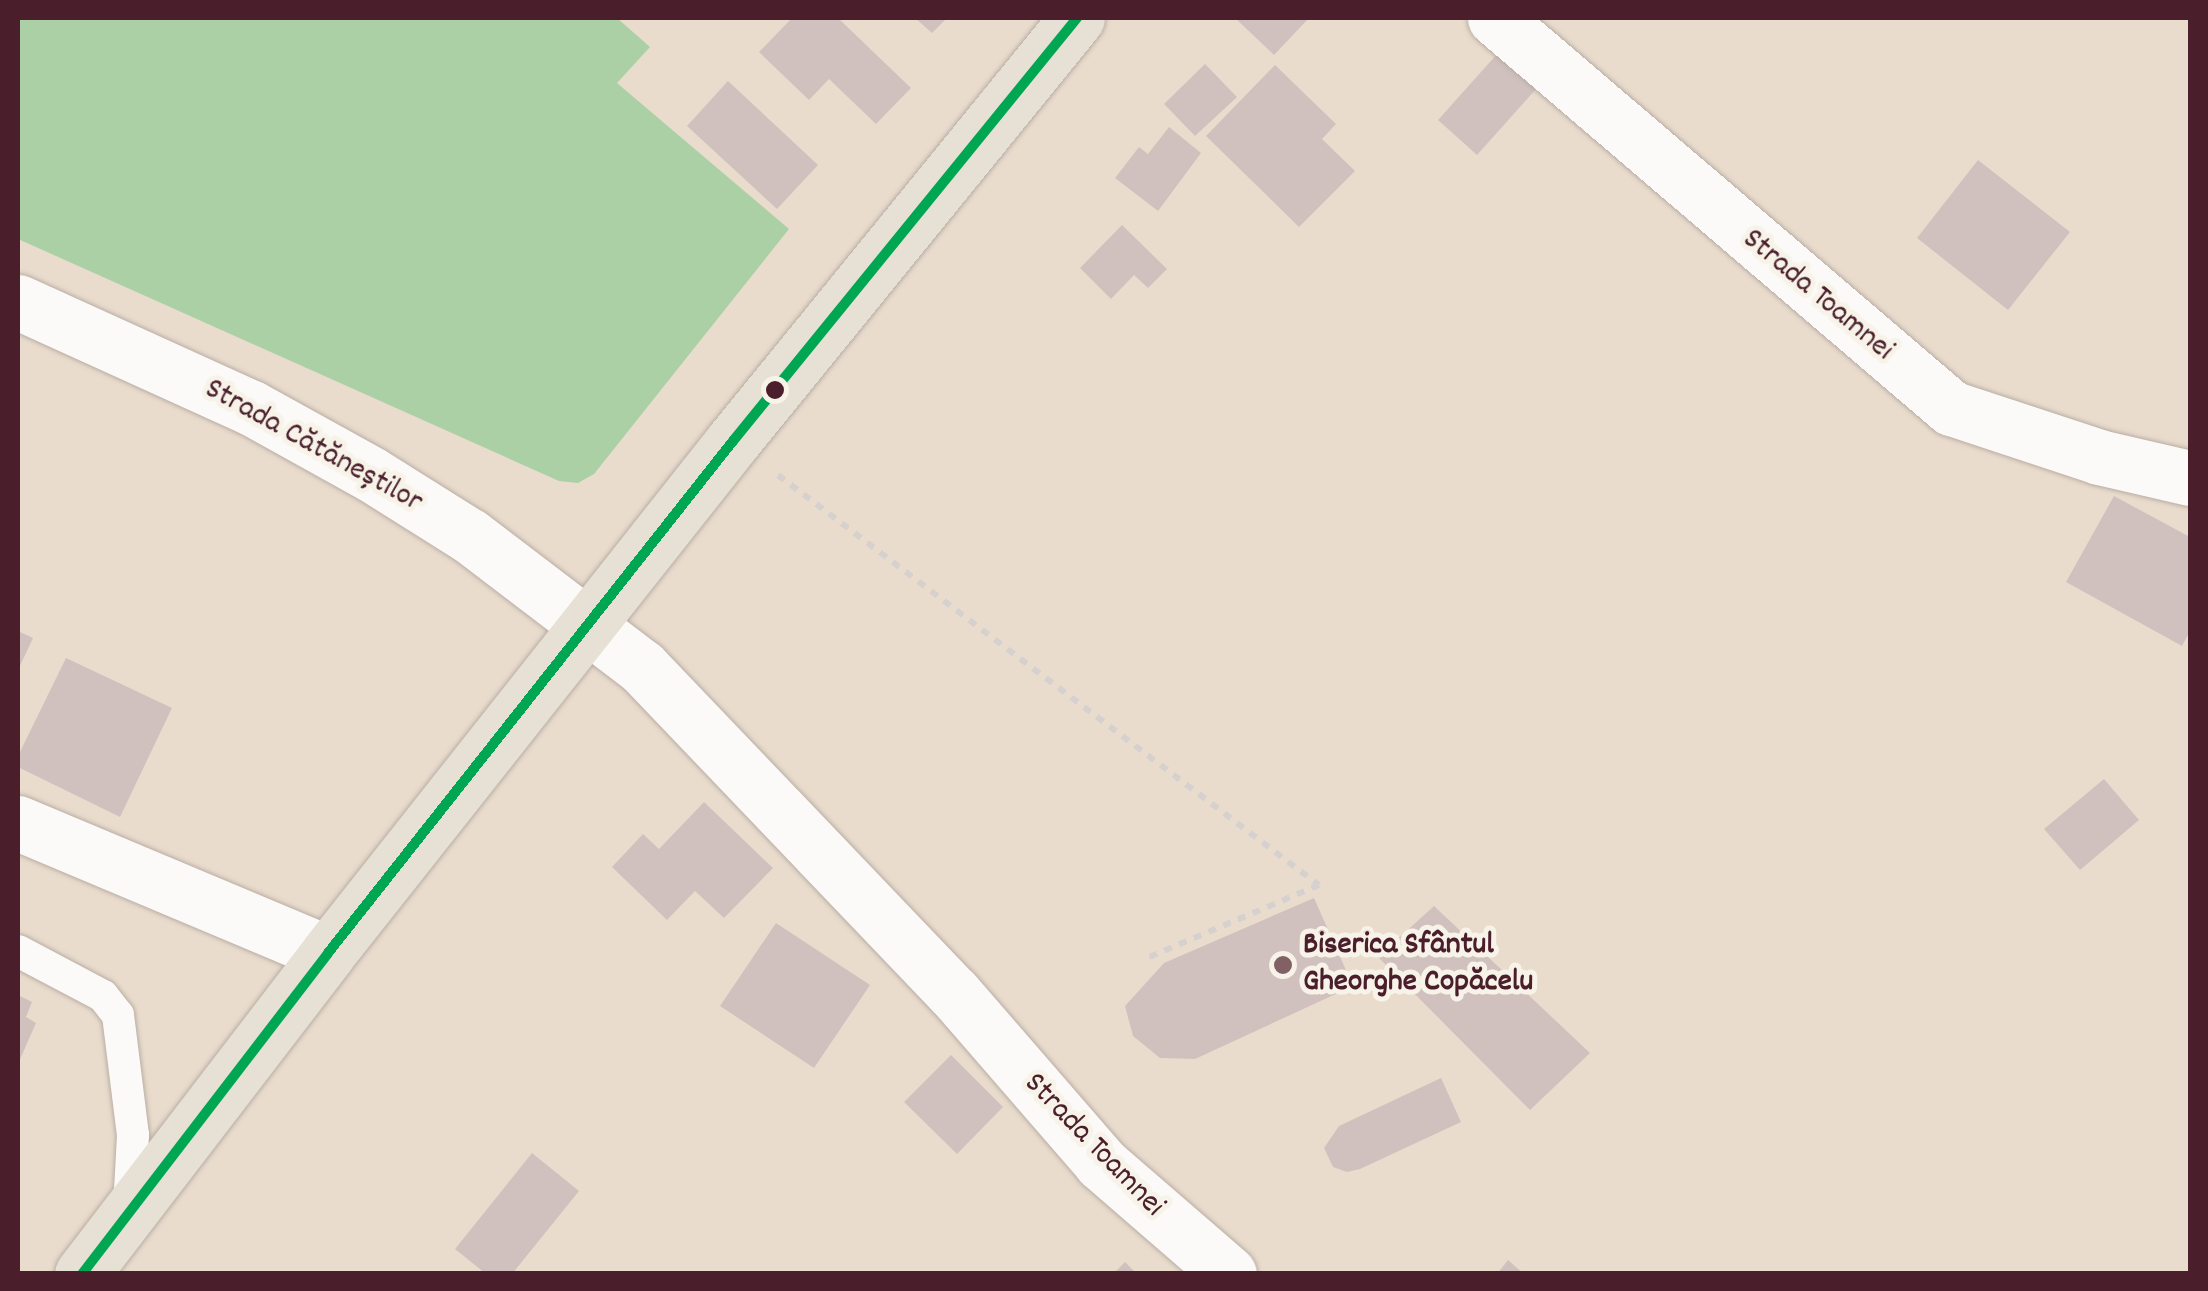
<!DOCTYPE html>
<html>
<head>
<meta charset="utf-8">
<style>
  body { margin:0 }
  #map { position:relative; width:2208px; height:1291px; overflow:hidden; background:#e9dccd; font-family:Dekko,sans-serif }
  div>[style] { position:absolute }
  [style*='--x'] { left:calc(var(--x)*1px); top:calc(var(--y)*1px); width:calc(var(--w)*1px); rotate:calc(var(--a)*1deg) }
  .green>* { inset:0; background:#acd0a5 }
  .building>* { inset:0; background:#d0c1bf }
  .path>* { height:6px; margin-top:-3px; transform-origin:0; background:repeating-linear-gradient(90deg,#d6d1ce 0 8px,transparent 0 16px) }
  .roads { filter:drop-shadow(0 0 2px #b9ada4) drop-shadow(0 0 2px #b9ada4) }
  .lane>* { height:32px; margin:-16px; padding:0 16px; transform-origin:16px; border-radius:16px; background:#fcfaf8 }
  .street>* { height:55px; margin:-27.5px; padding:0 27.5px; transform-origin:27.5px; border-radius:27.5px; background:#fcfaf8 }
  .primary>* { height:55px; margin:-27.5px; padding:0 27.5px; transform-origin:27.5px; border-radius:27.5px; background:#e7e0d4 }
  .bus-1>* { height:10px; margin:-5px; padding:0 5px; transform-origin:5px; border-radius:5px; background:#00a651 }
  .dots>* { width:28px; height:28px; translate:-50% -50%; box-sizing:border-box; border:5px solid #f7f3e8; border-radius:50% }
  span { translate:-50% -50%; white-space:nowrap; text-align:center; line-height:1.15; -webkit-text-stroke:10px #f7f3e8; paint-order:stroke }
  .street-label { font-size:32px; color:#4a1f2b }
  .poi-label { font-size:32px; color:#4a1f2b; font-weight:700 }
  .left { translate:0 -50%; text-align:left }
  .frame { position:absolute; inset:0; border:20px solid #4a1f2b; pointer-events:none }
</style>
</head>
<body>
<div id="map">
  <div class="green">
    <div style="clip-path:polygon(18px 18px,617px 18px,650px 47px,617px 83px,789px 229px,594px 474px,578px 483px,559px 481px,18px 239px)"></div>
  </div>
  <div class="building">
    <div style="clip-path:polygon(792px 18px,838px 18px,911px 88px,876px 124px,829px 79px,809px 100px,759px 52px)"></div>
    <div style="clip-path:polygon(915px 18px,947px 18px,932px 33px)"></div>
    <div style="clip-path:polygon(1235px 18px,1309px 18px,1274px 55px)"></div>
    <div style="clip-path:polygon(1498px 53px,1537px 88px,1477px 155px,1438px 120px)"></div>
    <div style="clip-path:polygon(1205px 64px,1237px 97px,1195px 136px,1164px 104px)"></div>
    <div style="clip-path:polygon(1275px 65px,1336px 124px,1322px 139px,1355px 171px,1299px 227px,1206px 136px)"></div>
    <div style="clip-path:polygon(728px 81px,818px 165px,777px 209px,687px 126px)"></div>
    <div style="clip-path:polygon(1169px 127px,1201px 153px,1158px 211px,1115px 178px,1139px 147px,1148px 154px)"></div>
    <div style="clip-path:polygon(1978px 160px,2070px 232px,2008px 310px,1917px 238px)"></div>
    <div style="clip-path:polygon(1122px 225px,1167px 269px,1148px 288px,1134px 275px,1111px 299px,1080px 268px)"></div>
    <div style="clip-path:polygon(2114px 496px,2190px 537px,2190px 631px,2182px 646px,2066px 582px)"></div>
    <div style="clip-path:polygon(18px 631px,33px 638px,18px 670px)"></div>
    <div style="clip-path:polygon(66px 658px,172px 708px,120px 817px,18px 767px,18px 756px)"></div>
    <div style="clip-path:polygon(2104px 779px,2139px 820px,2080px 870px,2044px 829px)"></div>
    <div style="clip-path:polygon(704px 802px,773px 868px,724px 918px,695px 891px,667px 920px,612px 867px,643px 834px,659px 849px)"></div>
    <div style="clip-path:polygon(1314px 898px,1353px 986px,1195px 1059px,1160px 1058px,1133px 1036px,1125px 1006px,1164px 963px)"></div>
    <div style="clip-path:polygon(1434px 906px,1590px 1053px,1530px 1110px,1378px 957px)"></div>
    <div style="clip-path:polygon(776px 923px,870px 985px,814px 1068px,720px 1006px)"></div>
    <div style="clip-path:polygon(18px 995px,32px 1002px,26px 1017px,36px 1023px,18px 1064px)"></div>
    <div style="clip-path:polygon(951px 1055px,1003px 1107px,957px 1154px,904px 1102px)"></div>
    <div style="clip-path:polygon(1441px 1078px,1461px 1122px,1360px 1169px,1347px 1172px,1333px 1167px,1324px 1148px,1339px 1126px)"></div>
    <div style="clip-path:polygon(532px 1153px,579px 1191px,512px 1274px,486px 1274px,455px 1249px)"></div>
    <div style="clip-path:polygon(1508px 1260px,1524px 1274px,1497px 1274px)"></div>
    <div style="clip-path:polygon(1125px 1262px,1137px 1274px,1113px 1274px)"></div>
  </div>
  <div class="path">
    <div style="--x:778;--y:475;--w:679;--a:37.16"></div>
    <div style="--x:1319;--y:885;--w:187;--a:157"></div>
  </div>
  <div class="roads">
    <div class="lane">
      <div style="--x:18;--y:951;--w:96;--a:27.9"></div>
      <div style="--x:103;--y:996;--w:24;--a:52"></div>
      <div style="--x:118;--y:1015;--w:121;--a:82.9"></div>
      <div style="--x:133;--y:1135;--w:73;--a:93.1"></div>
    </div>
    <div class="street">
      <div style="--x:1495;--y:18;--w:600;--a:40.54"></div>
      <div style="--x:1951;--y:408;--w:156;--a:18.3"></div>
      <div style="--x:2099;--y:457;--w:93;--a:13"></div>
      <div style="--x:18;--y:302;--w:255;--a:24.4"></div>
      <div style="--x:250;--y:407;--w:138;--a:29"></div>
      <div style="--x:371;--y:474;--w:117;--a:32.1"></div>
      <div style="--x:470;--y:536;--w:216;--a:37.3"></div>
      <div style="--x:642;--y:667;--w:451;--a:46.3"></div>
      <div style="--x:954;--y:993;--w:225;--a:49.1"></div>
      <div style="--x:1101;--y:1163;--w:169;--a:40.9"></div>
      <div style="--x:18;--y:823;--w:336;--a:22.8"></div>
    </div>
    <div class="primary">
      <div style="--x:82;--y:1274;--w:404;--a:-52.5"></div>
      <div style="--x:328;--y:953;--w:653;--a:-51.66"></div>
      <div style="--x:733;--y:441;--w:545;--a:-50.88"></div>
    </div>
  </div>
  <div class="bus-1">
    <div style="--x:82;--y:1274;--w:404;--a:-52.5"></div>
    <div style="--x:328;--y:953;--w:653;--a:-51.66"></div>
    <div style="--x:733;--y:441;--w:545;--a:-50.88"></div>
  </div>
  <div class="dots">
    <div style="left:775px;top:390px;background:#4a1f2b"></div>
    <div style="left:1283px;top:965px;background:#826164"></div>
  </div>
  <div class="street-label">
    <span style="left:1817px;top:296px;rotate:40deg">Strada Toamnei</span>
    <span style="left:313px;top:447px;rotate:29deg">Strada Cătăneștilor</span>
    <span style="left:1093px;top:1146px;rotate:46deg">Strada Toamnei</span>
  </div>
  <div class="poi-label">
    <span class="left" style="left:1303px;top:965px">Biserica Sfântul<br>Gheorghe Copăcelu</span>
  </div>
  <div class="frame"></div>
</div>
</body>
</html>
